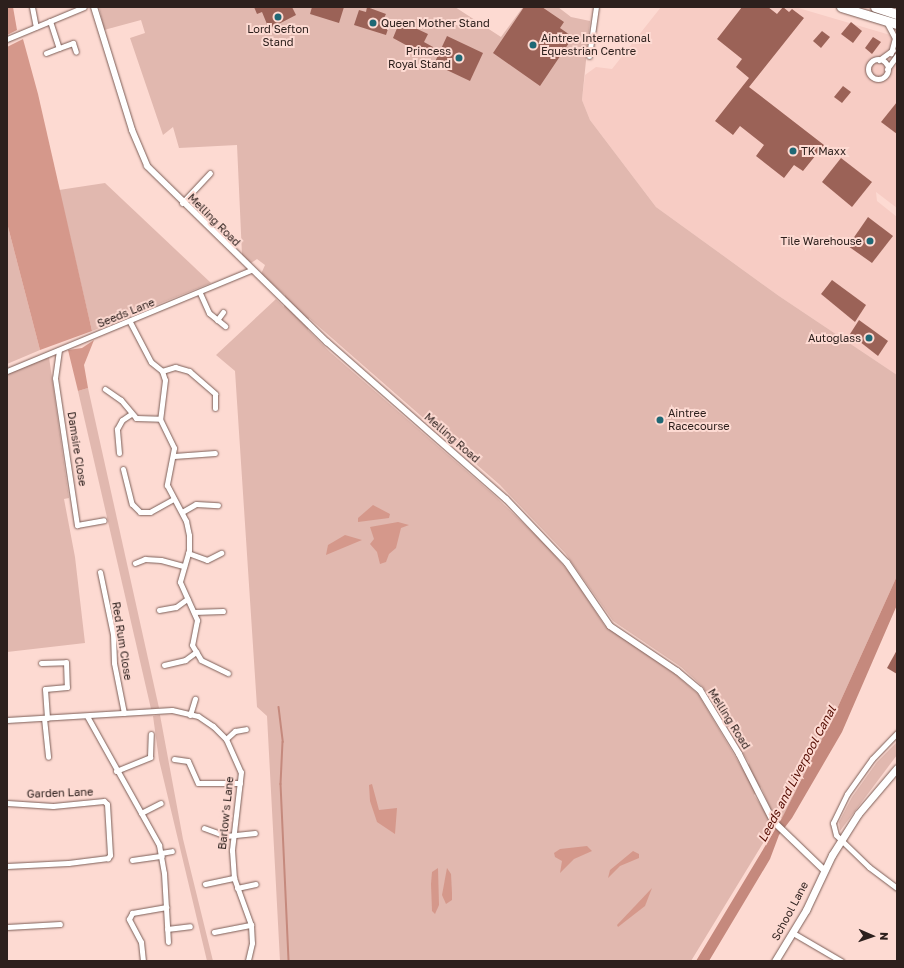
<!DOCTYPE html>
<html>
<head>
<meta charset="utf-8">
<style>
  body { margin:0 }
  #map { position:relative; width:904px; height:968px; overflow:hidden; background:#fddad2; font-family:"Golos Text",sans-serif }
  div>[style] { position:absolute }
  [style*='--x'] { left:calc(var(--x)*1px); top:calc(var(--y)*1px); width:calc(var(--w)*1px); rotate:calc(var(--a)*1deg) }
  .built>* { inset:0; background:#f7ccc4 }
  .green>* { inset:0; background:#e1b8af }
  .forest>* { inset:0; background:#d5988b }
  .water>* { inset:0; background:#c5897d }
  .stream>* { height:1.5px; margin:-0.75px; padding:0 0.75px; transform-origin:0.75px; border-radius:0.75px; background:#c5897d }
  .building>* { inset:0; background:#9b6257 }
  .roads { filter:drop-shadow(0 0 1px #7c5e57) drop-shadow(0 0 1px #7c5e57) }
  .minor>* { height:5px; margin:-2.5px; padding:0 2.5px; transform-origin:2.5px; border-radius:2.5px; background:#fff }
  .minor>.ring { margin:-2.5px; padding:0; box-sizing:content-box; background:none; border:5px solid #fff; border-radius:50% }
  .tertiary>* { height:6px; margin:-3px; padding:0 3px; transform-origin:3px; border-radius:3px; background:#fff }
  .secondary>* { height:7px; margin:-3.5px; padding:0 3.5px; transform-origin:3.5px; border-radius:3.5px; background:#fff }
  .trunk>* { height:9px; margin:-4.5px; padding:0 4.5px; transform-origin:4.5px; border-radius:4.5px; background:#fff }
  .dots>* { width:11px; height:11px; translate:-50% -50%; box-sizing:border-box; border:2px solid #fddad2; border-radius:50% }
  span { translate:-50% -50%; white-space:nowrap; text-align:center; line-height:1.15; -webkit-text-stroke:4px #fddad2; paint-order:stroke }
  .poi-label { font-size:11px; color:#2d201d }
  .left { translate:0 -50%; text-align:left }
  .right { translate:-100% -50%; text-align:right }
  .street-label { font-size:11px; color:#2d201d }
  .water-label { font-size:12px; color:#540b01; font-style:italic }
  .frame { position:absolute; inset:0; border:8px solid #2d201d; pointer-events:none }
  .north { position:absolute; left:852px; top:916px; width:40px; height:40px; -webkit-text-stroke:3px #fddad2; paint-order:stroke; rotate:92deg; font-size:11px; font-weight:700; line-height:16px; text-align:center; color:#2d201d }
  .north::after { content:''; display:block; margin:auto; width:14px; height:18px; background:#2d201d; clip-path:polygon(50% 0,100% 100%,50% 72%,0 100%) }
</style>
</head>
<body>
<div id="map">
  <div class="built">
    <div style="clip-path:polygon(661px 7px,795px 7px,897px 37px,897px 208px,876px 192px,877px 201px,897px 217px,897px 375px,779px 296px,656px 207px,590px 120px,582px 100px,585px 75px,596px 67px,612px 69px)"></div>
  </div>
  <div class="green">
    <div style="clip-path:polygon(evenodd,99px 7px,455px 7px,501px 37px,523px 7px,558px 7px,571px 17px,590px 21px,582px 100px,590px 120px,656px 207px,779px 296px,897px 375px,897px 576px,836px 711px,782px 819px,771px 810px,761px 787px,754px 795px,774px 825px,691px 961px,280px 961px,267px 716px,257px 707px,235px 371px,216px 355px,276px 299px,284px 307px,285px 295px,261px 274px,265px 265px,257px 259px,251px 263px,242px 255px,237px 145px,179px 148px,173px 127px,163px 135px,130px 38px,145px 33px,141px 20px,104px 30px,99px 7px,309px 318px,500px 485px,565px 553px,613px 621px,681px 667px,703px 687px,749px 763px,745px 773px,698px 694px,675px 674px,605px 626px,570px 573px,545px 544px,494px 495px,330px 352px,308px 330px,309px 318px)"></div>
    <div style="clip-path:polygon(105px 183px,211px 283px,92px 331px,59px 190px)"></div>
    <div style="clip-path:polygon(7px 223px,40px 350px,7px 364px)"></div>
    <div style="clip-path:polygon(49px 357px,69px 498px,64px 499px,75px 557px,85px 643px,7px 652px,7px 374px)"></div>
    <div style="clip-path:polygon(88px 388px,159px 708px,151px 709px,78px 391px)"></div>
    <div style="clip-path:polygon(160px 715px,183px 839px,213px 961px,207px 961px,159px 760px,153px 716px)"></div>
    <div style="clip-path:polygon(897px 742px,897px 755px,840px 831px,839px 822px,852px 797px,877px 762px)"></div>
  </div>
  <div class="forest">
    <div style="clip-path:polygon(7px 7px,13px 7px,17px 30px,7px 35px)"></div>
    <div style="clip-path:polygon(23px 39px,38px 94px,92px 331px,40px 350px,7px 223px,7px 47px)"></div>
    <div style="clip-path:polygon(94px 340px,84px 365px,88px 388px,78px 391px,68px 350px,82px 348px)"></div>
    <div style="clip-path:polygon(373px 505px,390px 514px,389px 518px,358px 522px,358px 518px)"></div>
    <div style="clip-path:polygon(398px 522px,409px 525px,401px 528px,396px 548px,389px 554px,386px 562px,380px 564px,377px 552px,370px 544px,374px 539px,370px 527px)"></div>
    <div style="clip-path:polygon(345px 535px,362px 540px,326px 555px,328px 545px)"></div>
    <div style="clip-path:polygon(372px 784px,379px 810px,397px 808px,395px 834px,377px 822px,370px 801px,369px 785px)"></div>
    <div style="clip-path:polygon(587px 846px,592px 851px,574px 859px,560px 873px,562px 861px,555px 857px,554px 853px,560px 849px)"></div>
    <div style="clip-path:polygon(633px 851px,639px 854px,639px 858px,620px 866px,608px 878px,610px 870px)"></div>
    <div style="clip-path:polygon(438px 868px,439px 905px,435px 914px,432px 911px,431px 884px,432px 872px)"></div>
    <div style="clip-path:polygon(447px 868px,451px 874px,452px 893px,452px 900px,446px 904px,442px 895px)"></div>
    <div style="clip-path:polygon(652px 888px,645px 906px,618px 927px,617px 925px)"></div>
  </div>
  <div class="water">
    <div style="clip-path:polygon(897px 576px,897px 605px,842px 732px,792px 818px,779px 835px,770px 859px,709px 961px,696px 961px,782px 818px,836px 711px)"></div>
  </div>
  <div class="stream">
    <div style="--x:279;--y:707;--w:35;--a:83"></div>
    <div style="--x:283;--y:742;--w:42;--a:92.7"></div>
    <div style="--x:281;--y:784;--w:177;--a:87.4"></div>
  </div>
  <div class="building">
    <div style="clip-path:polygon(254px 7px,292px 7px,296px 15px,269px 29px,262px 12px,257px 14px)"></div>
    <div style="clip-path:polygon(312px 7px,344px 7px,339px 23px,310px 14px)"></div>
    <div style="clip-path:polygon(367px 7px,386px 14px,384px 18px,391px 20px,386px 35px,354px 25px,359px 10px,366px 12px)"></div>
    <div style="clip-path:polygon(524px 7px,542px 7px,564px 22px,560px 28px,573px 37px,540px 86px,493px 53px)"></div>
    <div style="clip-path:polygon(742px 7px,768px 7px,777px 14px,783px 7px,789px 12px,792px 9px,804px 18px,749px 87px,824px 145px,803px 171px,794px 165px,784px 178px,756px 156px,764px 145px,740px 126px,733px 135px,715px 121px,749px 78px,736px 67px,742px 59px,717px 39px)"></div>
    <div style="clip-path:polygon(400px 21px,428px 34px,424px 42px,433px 47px,428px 57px,393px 38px)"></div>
    <div style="clip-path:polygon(851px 22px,862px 31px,853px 43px,841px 34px)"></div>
    <div style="clip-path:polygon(822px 31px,830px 37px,821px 48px,813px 41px)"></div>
    <div style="clip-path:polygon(447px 36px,483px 53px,470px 81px,434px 64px)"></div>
    <div style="clip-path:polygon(873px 37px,881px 42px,872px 54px,865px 48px)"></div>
    <div style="clip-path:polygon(843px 86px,851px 92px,842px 103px,834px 97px)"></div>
    <div style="clip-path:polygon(897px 102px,897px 134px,881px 122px)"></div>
    <div style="clip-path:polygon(841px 158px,872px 182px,852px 207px,822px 182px)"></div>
    <div style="clip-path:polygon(868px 217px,893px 236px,872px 263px,848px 246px)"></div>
    <div style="clip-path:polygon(832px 280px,866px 305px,855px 322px,821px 294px)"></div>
    <div style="clip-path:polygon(859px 320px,888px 341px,878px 356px,850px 334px)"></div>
    <div style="clip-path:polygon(897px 650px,897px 674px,887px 668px)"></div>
  </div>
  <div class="roads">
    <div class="minor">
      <div style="--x:32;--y:7;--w:20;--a:79"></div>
      <div style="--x:50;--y:21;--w:28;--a:72"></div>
      <div style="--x:59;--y:48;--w:15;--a:-20"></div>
      <div style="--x:73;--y:43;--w:9;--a:72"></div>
      <div style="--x:887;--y:23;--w:17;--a:62"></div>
      <div style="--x:895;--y:38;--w:16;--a:105"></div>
      <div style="--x:7;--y:39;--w:83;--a:-22.6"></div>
      <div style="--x:46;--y:53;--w:14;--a:-21"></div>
      <div style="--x:589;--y:56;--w:49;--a:-81.9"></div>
      <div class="ring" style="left:868px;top:59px;width:15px;height:15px"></div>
      <div style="--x:879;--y:60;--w:17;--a:-36"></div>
      <div style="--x:887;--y:69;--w:17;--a:-54"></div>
      <div style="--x:182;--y:203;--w:41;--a:-47"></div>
      <div style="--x:200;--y:293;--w:22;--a:66"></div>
      <div style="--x:209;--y:313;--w:21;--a:39"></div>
      <div style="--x:217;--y:320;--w:10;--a:-53"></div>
      <div style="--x:130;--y:322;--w:45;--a:62.3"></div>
      <div style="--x:151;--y:362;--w:14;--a:39"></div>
      <div style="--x:162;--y:371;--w:9;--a:72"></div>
      <div style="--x:165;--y:380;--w:39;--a:97"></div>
      <div style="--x:160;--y:419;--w:32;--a:64"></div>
      <div style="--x:174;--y:448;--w:38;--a:101"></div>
      <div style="--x:167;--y:485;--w:41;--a:62.2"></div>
      <div style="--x:186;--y:521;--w:14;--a:78"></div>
      <div style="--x:189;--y:535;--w:15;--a:90"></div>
      <div style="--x:189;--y:550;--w:33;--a:106"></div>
      <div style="--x:180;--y:582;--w:42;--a:65.9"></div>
      <div style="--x:197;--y:620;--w:25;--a:101"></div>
      <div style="--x:192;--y:645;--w:17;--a:59"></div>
      <div style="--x:201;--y:660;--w:30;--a:26"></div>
      <div style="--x:59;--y:350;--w:28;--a:98"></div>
      <div style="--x:55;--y:378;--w:149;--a:81.5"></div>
      <div style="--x:77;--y:525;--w:27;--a:-10"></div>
      <div style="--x:7;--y:371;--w:264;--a:-22.5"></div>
      <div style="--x:162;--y:371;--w:14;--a:-17"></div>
      <div style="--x:175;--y:367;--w:15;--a:16"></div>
      <div style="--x:189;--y:371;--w:35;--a:41"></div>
      <div style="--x:215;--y:394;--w:14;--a:90"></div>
      <div style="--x:105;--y:389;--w:19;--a:35"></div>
      <div style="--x:121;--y:400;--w:23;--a:50"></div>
      <div style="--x:136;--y:418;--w:24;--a:2"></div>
      <div style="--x:119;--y:453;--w:24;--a:-95"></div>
      <div style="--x:117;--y:429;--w:10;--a:-61"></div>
      <div style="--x:122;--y:420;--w:11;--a:-34"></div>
      <div style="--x:174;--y:456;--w:41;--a:-4.2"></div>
      <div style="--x:123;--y:469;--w:36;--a:76"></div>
      <div style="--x:132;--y:504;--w:11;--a:45"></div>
      <div style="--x:140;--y:512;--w:10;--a:0"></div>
      <div style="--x:150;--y:512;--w:26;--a:-29"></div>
      <div style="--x:182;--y:512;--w:16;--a:-30"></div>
      <div style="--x:196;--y:504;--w:22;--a:3"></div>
      <div style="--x:188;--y:553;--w:20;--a:20"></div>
      <div style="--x:207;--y:560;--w:16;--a:-27"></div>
      <div style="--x:135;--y:563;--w:11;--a:-22"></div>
      <div style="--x:145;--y:559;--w:16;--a:4"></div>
      <div style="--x:161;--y:560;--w:24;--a:15"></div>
      <div style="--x:100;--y:572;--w:63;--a:78.2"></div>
      <div style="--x:113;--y:634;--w:29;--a:88"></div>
      <div style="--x:114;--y:663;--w:51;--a:78.7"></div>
      <div style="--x:159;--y:610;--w:17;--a:-10"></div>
      <div style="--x:176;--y:607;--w:14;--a:-36"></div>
      <div style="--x:194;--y:612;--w:29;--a:-2"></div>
      <div style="--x:41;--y:663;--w:25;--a:-2"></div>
      <div style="--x:66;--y:662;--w:25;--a:88"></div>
      <div style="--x:67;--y:687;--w:22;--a:175"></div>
      <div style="--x:45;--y:689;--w:29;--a:86"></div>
      <div style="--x:164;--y:665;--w:22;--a:-13"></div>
      <div style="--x:185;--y:660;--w:14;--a:-36"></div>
      <div style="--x:190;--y:715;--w:17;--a:-73"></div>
      <div style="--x:87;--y:716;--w:148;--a:60.8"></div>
      <div style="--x:159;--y:845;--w:28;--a:80"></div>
      <div style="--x:164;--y:873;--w:69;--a:86.7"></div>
      <div style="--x:44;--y:718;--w:39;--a:84"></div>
      <div style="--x:7;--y:720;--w:165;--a:-3.5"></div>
      <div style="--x:172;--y:710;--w:27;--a:13"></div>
      <div style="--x:198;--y:716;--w:18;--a:34"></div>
      <div style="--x:213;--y:726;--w:18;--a:45"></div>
      <div style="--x:226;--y:739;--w:36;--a:66"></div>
      <div style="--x:241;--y:772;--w:79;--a:96.6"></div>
      <div style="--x:232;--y:850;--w:28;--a:86"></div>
      <div style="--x:234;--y:878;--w:50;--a:70.1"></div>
      <div style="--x:251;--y:925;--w:18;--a:87"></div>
      <div style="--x:252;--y:943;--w:18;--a:103"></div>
      <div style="--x:897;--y:733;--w:36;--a:134"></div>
      <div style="--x:872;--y:759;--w:43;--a:125.5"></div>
      <div style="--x:847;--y:794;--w:32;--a:116"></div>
      <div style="--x:833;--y:823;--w:12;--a:76"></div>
      <div style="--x:836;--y:835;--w:46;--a:44.1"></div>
      <div style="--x:869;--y:867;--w:35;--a:37"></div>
      <div style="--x:226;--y:739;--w:12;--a:-42"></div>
      <div style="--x:235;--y:731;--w:11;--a:-10"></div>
      <div style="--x:174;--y:759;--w:14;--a:8"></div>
      <div style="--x:188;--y:761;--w:24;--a:66"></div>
      <div style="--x:198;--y:783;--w:42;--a:0"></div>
      <div style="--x:116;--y:771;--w:37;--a:-22"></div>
      <div style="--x:150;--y:757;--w:23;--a:-88"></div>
      <div style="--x:7;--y:803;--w:46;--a:3.7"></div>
      <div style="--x:53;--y:806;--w:51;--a:-5.6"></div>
      <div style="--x:104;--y:801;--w:4;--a:45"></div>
      <div style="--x:107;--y:804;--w:51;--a:86.6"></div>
      <div style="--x:110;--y:855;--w:4;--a:124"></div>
      <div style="--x:108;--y:858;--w:40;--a:172.9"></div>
      <div style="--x:68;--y:863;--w:61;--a:177.2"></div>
      <div style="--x:141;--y:813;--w:22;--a:-27"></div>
      <div style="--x:204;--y:828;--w:23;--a:20"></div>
      <div style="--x:226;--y:836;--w:29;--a:-6"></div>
      <div style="--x:161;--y:853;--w:11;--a:-10"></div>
      <div style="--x:132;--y:860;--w:30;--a:-8"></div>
      <div style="--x:205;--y:884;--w:30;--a:-12"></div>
      <div style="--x:237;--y:888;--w:19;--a:-12"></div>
      <div style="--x:7;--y:927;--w:53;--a:-3.2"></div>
      <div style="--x:167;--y:929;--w:23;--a:-7"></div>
      <div style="--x:214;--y:932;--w:38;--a:-11"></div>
      <div style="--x:793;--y:933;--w:56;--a:30.3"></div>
      <div style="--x:143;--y:961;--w:19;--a:-96"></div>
      <div style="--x:141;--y:942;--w:26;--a:-118"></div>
      <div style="--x:129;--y:919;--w:7;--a:-63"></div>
      <div style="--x:132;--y:913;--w:35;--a:-10"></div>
    </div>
    <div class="tertiary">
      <div style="--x:94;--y:7;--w:129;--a:72.8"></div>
      <div style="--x:132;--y:130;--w:39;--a:67"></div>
      <div style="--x:147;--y:166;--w:252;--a:44.4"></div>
      <div style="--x:327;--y:342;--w:238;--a:41.3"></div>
      <div style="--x:506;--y:499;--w:88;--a:46.4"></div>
      <div style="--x:567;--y:563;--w:76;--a:55.7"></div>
      <div style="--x:610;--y:626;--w:81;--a:33.9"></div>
      <div style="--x:677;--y:671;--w:30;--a:40"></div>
      <div style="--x:700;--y:690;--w:75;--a:58.6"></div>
      <div style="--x:739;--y:754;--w:75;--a:63.1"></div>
      <div style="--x:773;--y:821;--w:71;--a:43.9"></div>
    </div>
    <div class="secondary">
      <div style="--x:775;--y:961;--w:60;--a:-58.7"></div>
      <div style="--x:806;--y:910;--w:61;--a:-64.7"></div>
      <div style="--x:832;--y:855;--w:49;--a:-57.6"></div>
      <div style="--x:858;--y:814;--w:60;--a:-49.7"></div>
    </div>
    <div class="trunk">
      <div style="--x:841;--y:7;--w:59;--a:16.9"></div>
      <div style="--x:875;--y:7;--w:23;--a:18"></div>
    </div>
  </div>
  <div class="dots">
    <div style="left:278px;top:17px;background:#1f6875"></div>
    <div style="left:373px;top:23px;background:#1f6875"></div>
    <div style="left:533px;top:45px;background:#1f6875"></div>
    <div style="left:459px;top:58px;background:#1f6875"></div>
    <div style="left:793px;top:151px;background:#1f6875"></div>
    <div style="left:870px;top:241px;background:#1f6875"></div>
    <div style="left:869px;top:338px;background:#1f6875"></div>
    <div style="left:660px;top:420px;background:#1f6875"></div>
  </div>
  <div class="poi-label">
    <span class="left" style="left:381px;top:23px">Queen Mother Stand</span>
    <span style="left:278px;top:36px">Lord Sefton<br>Stand</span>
    <span class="left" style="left:541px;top:45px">Aintree International<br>Equestrian Centre</span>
    <span class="right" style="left:451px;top:58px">Princess<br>Royal Stand</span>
    <span class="left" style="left:801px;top:151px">TK Maxx</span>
    <span class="right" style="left:862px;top:241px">Tile Warehouse</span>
    <span class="right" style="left:861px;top:338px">Autoglass</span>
    <span class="left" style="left:668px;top:420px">Aintree<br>Racecourse</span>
  </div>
  <div class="street-label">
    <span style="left:214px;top:220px;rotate:45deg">Melling Road</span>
    <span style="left:126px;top:313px;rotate:-22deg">Seeds Lane</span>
    <span style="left:452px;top:438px;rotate:41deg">Melling Road</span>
    <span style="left:77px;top:449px;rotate:81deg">Damsire Close</span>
    <span style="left:122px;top:641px;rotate:81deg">Red Rum Close</span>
    <span style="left:729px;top:719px;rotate:58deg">Melling Road</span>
    <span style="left:60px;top:793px;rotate:-2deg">Garden Lane</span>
    <span style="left:226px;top:813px;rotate:-84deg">Barlow's Lane</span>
    <span style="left:790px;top:911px;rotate:-62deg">School Lane</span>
  </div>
  <div class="water-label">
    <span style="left:797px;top:774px;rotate:-62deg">Leeds and Liverpool Canal</span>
  </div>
  <div class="frame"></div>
  <div class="north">N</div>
</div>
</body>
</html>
